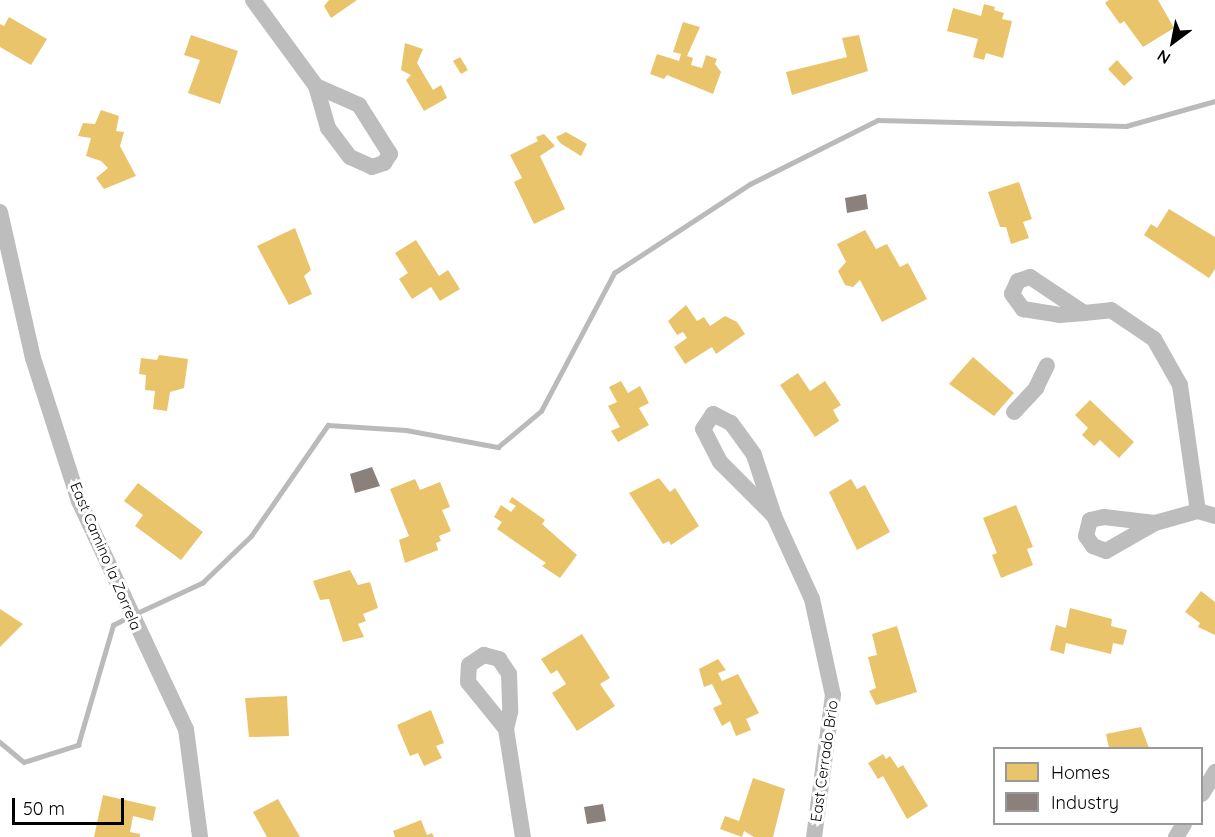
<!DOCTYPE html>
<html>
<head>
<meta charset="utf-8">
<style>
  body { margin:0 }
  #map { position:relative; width:1215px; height:837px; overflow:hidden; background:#fff; font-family:Quicksand,sans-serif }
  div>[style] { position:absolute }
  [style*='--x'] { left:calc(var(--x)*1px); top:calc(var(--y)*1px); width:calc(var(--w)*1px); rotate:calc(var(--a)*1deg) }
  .homes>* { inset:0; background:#e9c46a }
  .industry>* { inset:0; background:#8a817c }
  .stream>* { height:4.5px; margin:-2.25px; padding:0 2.25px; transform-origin:2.25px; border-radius:2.25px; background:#bababa }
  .minor>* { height:16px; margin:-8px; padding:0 8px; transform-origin:8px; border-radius:8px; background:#bdbdbd }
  span { translate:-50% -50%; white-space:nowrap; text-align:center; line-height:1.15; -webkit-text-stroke:6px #fff; paint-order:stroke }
  .street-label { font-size:15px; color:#000 }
  .legend { position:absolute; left:993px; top:747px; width:210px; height:78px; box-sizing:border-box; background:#fff; border:2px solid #999; margin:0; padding:8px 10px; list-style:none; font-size:18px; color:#000 }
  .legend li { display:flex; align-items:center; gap:12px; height:30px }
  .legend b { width:30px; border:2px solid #999 }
  .north { position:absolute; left:1143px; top:12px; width:60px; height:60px; -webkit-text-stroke:4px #fff; paint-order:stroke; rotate:212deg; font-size:16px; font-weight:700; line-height:24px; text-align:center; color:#000 }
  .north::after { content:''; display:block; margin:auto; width:21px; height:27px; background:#000; clip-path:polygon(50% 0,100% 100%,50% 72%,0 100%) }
  .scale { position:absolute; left:12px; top:798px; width:112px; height:27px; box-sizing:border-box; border:3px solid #000; border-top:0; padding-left:8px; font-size:18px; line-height:21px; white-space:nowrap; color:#000; -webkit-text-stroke:4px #fff; paint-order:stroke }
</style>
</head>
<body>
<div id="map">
  <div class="homes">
    <div style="clip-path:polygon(329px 0,357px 0,331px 18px,324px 6px)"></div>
    <div style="clip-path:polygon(1109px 0,1158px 0,1174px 28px,1143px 47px,1124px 21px,1120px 24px,1105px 3px)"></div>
    <div style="clip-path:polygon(984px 4px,995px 7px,994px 10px,1004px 13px,1002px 19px,1012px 21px,1003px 58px,986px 53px,984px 60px,973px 57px,978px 39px,947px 31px,953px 8px,981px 16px)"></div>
    <div style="clip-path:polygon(9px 17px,47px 39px,31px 65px,0 47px,0 24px,4px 26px)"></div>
    <div style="clip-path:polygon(683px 22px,700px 27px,687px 56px,693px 58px,691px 65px,702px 68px,706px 55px,717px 59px,715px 64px,721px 72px,713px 94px,667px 75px,664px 79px,650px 74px,657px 54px,679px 61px,681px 54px,673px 52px)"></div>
    <div style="clip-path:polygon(191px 35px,238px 51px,220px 104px,188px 93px,200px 60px,184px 55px)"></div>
    <div style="clip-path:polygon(859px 35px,868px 71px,792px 95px,786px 72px,847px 57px,842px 38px)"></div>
    <div style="clip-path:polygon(405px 43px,423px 49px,417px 63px,433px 90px,441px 85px,447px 98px,424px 111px,406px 80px,411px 75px,401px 70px)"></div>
    <div style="clip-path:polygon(460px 57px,468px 70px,461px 74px,453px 61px)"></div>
    <div style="clip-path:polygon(1117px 60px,1133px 78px,1124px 86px,1108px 69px)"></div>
    <div style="clip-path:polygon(101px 110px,119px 116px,116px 131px,124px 132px,120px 146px,136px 176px,104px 189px,96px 178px,108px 168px,101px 161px,86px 156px,91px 138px,78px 136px,83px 123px,95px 124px)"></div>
    <div style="clip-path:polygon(566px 132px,587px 144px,581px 156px,560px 143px,556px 137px)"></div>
    <div style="clip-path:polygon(544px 134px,555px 146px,540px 156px,565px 209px,534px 224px,514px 182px,522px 178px,510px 155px,538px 141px,536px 137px)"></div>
    <div style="clip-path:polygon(1019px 182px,1032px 219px,1023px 222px,1029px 238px,1011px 244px,1006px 227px,1000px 227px,988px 192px)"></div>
    <div style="clip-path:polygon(1169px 209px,1215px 237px,1215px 269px,1209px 278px,1144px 235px,1151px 224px,1157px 228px)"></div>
    <div style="clip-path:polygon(295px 228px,311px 270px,304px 276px,312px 294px,289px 305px,257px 246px)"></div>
    <div style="clip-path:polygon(865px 230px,876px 249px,887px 244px,900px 267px,908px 263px,927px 299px,882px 322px,860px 280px,853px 287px,845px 285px,838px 271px,846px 262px,837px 244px)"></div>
    <div style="clip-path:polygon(416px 240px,439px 276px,448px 270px,460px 289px,440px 301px,431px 287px,412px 299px,399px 279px,408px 273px,395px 253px)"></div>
    <div style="clip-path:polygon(686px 305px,697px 321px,704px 317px,710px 326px,725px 316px,737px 322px,745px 334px,716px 354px,712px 347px,685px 364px,674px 347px,687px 338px,683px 332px,677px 335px,668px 321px)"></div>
    <div style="clip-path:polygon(159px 355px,188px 359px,184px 388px,170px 392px,167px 411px,153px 409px,155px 391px,145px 390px,146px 375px,139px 374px,141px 358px,157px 360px)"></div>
    <div style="clip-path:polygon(973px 357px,1014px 393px,994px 416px,949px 384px)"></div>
    <div style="clip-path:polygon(798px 373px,810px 391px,825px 381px,841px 405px,833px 410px,839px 421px,815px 437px,780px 385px)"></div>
    <div style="clip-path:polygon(621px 381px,628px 393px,640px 386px,649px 403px,639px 408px,649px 425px,618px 442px,611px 431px,620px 427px,608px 406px,617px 402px,609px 387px)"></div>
    <div style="clip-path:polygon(1090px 400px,1134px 442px,1119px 458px,1100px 440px,1094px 446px,1082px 435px,1088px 428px,1075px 415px)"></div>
    <div style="clip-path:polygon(659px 478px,670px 492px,675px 488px,699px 526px,671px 545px,669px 541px,663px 544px,629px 493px)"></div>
    <div style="clip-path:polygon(415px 479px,420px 490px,440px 482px,450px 507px,442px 510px,451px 531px,439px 536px,441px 541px,436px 543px,438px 550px,405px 563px,399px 540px,409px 536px,390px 489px)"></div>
    <div style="clip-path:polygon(851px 479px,857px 489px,865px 485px,890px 532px,857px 550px,829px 492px)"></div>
    <div style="clip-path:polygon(138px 483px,203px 532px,181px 560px,135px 526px,143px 515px,124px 501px)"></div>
    <div style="clip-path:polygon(512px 497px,545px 520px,542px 524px,577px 555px,560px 578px,542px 566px,546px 563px,497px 529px,502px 522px,494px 517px,501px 505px,511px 512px,516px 506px,509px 502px)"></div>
    <div style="clip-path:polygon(1016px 505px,1033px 547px,1027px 549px,1033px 565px,1001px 578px,992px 555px,997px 553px,983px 518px)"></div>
    <div style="clip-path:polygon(350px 570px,358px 585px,370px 582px,378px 608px,363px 614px,366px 621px,358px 624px,364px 637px,343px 642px,329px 599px,320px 600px,313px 581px)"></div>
    <div style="clip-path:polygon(1201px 591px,1215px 602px,1215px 635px,1198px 627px,1200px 623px,1185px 612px)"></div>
    <div style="clip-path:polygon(1070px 608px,1112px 619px,1111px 626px,1127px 630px,1123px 645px,1113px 643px,1111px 654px,1066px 643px,1064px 654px,1050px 650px,1056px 625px,1066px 628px)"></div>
    <div style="clip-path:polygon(0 609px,23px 624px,0 647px)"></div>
    <div style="clip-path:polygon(897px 626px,917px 692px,876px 705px,869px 691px,876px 688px,868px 657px,877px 655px,872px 634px)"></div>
    <div style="clip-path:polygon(582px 634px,610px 678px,600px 684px,615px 706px,577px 731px,552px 693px,566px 684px,557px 670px,551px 674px,541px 659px)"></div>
    <div style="clip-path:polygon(718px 659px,726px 670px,718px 673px,722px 681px,738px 674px,759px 713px,746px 719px,751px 730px,736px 736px,730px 721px,722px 726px,713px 708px,722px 704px,712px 684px,704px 687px,699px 669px)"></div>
    <div style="clip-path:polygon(287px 696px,289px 736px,249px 737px,245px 698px)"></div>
    <div style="clip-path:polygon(431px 710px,444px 743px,436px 746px,442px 758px,424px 766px,418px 753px,410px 756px,397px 725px)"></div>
    <div style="clip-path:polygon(1141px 727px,1149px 748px,1109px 748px,1106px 734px)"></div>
    <div style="clip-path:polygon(883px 754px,886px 759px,890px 756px,898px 768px,903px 765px,928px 806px,907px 819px,883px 776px,878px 779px,868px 763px)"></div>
    <div style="clip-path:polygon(753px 778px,785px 789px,773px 837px,754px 837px,744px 831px,742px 837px,720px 829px,725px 816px,739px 821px)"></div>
    <div style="clip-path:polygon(103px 795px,156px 807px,153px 821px,133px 816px,130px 832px,140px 834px,140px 837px,94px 837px)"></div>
    <div style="clip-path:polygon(278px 799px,300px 837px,267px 837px,253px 812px)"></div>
    <div style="clip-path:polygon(421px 820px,427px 835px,432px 833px,434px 837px,395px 837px,393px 831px)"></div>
  </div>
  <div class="industry">
    <div style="clip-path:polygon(866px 194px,868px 209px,847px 213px,845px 198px)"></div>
    <div style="clip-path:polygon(372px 467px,380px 486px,355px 493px,350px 474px)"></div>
    <div style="clip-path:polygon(603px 804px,606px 821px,587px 824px,584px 807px)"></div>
  </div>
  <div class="stream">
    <div style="--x:137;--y:613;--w:72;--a:-24.8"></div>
    <div style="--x:202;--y:583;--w:68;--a:-43.8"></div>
    <div style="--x:251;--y:536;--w:135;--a:-55.3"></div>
    <div style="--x:328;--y:425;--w:78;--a:3.7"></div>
    <div style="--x:406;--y:430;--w:94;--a:10.5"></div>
    <div style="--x:498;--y:447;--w:56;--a:-39.9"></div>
    <div style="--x:541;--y:411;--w:156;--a:-62.1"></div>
    <div style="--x:614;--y:273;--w:163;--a:-33.2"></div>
    <div style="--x:750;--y:184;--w:143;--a:-26.6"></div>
    <div style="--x:878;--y:120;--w:248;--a:1.4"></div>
    <div style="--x:1126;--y:126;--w:92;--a:-15.7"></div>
    <div style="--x:0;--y:742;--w:31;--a:40"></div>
    <div style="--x:24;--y:762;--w:57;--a:-17.5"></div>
    <div style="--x:78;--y:745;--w:125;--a:-73.7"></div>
    <div style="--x:113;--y:625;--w:18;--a:-27"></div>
  </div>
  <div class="minor">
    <div style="--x:253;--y:0;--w:107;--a:53.8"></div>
    <div style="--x:316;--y:86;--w:44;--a:74.1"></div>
    <div style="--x:328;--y:128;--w:36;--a:53"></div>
    <div style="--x:350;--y:157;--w:24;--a:24"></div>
    <div style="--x:372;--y:167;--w:13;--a:-18"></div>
    <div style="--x:384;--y:163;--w:11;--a:-56"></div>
    <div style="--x:390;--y:154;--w:58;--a:-122.3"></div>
    <div style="--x:359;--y:105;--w:47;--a:-156.2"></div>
    <div style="--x:0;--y:212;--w:150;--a:77.3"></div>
    <div style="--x:33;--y:358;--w:150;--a:72.2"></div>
    <div style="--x:79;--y:501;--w:252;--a:64.9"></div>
    <div style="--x:186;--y:729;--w:109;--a:82.6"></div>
    <div style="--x:1084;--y:313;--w:65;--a:-146.3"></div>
    <div style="--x:1030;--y:277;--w:13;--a:162"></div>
    <div style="--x:1018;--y:281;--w:14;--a:115"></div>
    <div style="--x:1012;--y:294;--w:19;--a:54"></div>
    <div style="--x:1023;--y:309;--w:37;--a:9"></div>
    <div style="--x:1060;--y:315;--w:24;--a:-5"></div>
    <div style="--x:1084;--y:313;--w:27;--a:-6"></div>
    <div style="--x:1111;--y:310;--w:52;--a:34"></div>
    <div style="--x:1154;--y:339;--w:53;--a:60.5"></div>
    <div style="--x:1180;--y:385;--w:127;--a:81.9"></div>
    <div style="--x:1198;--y:511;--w:18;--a:16"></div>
    <div style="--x:1014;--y:412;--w:33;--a:-47"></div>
    <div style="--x:1036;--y:388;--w:25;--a:-64"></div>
    <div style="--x:774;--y:516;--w:76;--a:-135"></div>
    <div style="--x:720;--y:462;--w:37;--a:-117"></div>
    <div style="--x:703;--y:429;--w:18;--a:-56"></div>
    <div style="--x:713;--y:414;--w:20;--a:27"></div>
    <div style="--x:731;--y:423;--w:39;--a:54"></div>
    <div style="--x:754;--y:455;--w:64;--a:71.8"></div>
    <div style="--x:774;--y:516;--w:91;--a:65.4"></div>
    <div style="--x:812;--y:599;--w:98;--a:77.7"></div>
    <div style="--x:833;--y:695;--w:143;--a:97.6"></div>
    <div style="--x:1155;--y:523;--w:56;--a:150.3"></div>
    <div style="--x:1106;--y:551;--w:14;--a:-159"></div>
    <div style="--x:1093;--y:546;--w:12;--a:-125"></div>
    <div style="--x:1086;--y:536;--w:16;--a:-76"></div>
    <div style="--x:1090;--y:520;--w:14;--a:-12"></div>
    <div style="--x:1104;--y:517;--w:51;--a:6.7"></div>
    <div style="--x:1155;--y:523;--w:45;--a:-15.6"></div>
    <div style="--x:506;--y:729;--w:60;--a:-129"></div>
    <div style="--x:468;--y:682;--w:17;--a:-87"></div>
    <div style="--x:469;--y:665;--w:18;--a:-34"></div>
    <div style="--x:484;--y:655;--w:16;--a:15"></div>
    <div style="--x:499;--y:659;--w:18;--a:56"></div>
    <div style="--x:509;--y:674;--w:38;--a:88"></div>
    <div style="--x:510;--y:712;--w:17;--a:103"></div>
    <div style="--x:506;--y:729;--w:109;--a:81.1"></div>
    <div style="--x:1202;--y:794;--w:26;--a:-59"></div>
    <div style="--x:1176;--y:837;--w:15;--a:-58"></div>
  </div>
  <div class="street-label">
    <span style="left:106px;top:556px;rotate:67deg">East Camino la Zorrela</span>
    <span style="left:824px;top:761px;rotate:-82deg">East Cerrado Brio</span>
  </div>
  <ul class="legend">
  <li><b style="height:16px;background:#e9c46a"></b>Homes</li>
  <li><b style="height:16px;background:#8a817c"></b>Industry</li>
  </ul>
  <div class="north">N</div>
  <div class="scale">50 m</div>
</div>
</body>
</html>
